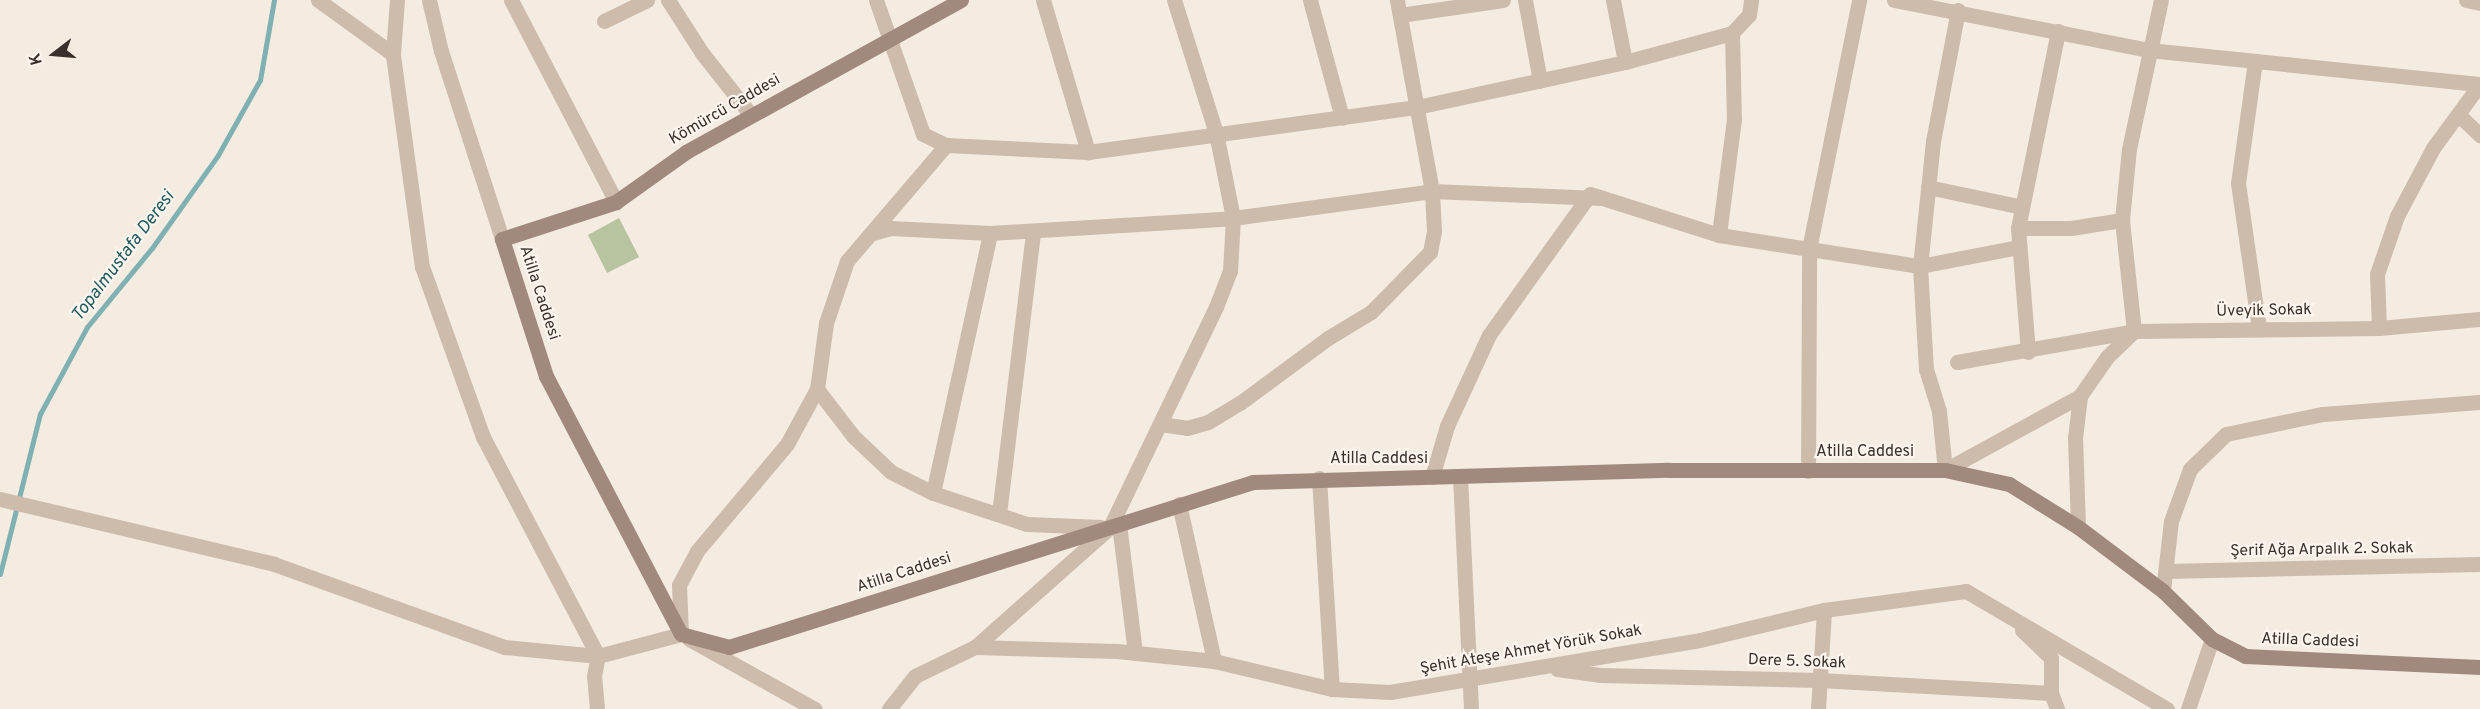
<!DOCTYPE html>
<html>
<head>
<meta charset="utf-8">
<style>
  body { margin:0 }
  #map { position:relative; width:2480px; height:709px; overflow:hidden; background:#f4ebe1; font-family:Overpass,sans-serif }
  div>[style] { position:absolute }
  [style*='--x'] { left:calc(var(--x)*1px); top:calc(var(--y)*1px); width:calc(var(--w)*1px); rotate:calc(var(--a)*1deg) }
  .green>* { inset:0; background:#b8c4a0 }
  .stream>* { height:5px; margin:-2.5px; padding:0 2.5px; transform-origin:2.5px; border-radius:2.5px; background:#7fb0b2 }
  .street>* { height:15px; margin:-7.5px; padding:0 7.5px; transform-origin:7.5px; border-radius:7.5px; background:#cdbbac }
  .secondary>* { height:15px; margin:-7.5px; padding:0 7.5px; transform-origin:7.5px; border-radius:7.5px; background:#a18a7d }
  span { translate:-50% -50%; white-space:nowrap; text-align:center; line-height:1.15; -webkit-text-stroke:4.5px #fbf5ee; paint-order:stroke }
  .street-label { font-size:16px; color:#3b302b }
  .water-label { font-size:18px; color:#1f5a5e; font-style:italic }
  .north { position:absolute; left:24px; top:24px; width:60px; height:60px; -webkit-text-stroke:4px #fbf5ee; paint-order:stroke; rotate:254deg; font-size:16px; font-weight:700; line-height:24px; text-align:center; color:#3b302b }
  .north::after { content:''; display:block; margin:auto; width:21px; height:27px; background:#3b302b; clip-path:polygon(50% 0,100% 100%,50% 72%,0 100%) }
</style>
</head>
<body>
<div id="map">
  <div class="green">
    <div style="clip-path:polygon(619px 218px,639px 257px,607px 273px,588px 235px)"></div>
  </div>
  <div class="stream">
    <div style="--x:0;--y:574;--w:165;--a:-76"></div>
    <div style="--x:40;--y:414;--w:99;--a:-61.6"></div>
    <div style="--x:87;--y:327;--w:102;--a:-50.6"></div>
    <div style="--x:152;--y:248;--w:114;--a:-54.6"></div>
    <div style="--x:218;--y:155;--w:86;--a:-60.8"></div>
    <div style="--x:260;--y:80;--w:81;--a:-80.1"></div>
  </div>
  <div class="street">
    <div style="--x:318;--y:0;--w:92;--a:35.8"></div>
    <div style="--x:429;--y:0;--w:52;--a:76.8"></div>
    <div style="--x:441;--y:51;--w:198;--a:72"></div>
    <div style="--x:511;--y:0;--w:228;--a:62.5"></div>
    <div style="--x:668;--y:0;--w:63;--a:57.3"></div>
    <div style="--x:702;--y:53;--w:79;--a:51.7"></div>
    <div style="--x:876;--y:0;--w:142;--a:70.7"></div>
    <div style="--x:923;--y:134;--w:25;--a:26"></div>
    <div style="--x:946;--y:145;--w:142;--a:2.8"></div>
    <div style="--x:1088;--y:152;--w:332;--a:-7.8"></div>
    <div style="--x:1417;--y:107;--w:213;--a:-12.2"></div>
    <div style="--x:1625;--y:62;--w:111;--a:-15.2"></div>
    <div style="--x:1732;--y:33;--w:25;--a:-47"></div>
    <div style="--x:1749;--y:15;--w:15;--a:-82"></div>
    <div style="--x:1043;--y:0;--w:159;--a:73.5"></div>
    <div style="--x:1310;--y:0;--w:122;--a:74.8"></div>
    <div style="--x:1525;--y:0;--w:82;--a:79.5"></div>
    <div style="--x:1613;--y:0;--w:63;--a:79"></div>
    <div style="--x:1894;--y:0;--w:260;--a:11.1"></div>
    <div style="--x:2149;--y:50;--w:333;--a:5.9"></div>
    <div style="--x:2466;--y:0;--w:14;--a:12"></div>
    <div style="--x:1958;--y:10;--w:133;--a:100.8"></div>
    <div style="--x:1933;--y:141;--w:126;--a:95.9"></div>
    <div style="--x:1920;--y:266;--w:103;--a:86.7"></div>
    <div style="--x:1926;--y:369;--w:44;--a:72.8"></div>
    <div style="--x:1939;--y:411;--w:59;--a:84.2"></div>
    <div style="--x:1945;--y:470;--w:154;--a:-28.7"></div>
    <div style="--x:2080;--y:396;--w:47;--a:-55.3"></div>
    <div style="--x:2107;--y:357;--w:37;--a:-44"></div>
    <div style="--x:2134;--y:331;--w:245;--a:-0.7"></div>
    <div style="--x:2379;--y:328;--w:101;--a:-5.1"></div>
    <div style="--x:1400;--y:15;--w:104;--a:-8.3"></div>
    <div style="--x:604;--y:21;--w:48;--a:-26"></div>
    <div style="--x:1732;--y:33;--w:86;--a:88.7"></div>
    <div style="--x:1734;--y:119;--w:117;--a:97.4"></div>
    <div style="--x:1719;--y:235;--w:203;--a:8.8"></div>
    <div style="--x:1920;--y:266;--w:101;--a:-10.9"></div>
    <div style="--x:2255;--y:61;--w:123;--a:97.9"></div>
    <div style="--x:2238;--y:183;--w:147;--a:81.8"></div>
    <div style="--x:2460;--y:116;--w:28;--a:44"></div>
    <div style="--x:1928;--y:187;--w:96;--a:12"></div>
    <div style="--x:2018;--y:228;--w:53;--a:0"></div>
    <div style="--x:2071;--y:228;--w:52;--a:-8.9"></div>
    <div style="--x:873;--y:233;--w:18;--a:-16"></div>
    <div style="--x:890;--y:228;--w:100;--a:2.9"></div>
    <div style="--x:990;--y:233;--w:243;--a:-3.5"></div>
    <div style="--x:1233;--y:218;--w:201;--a:-7.7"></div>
    <div style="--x:1432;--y:191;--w:170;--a:2.4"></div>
    <div style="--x:2379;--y:328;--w:54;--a:-92.1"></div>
    <div style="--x:2377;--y:274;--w:61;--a:-71"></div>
    <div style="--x:2397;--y:216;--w:77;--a:-62.1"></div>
    <div style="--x:2433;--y:148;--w:79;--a:-53.7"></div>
    <div style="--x:2028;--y:352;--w:124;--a:-94.6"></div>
    <div style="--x:2018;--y:228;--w:201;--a:-78.5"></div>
    <div style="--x:1957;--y:362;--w:180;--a:-9.9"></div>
    <div style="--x:2134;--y:331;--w:112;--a:-96.2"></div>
    <div style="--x:2122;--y:220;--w:71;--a:-84.4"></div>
    <div style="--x:2129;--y:149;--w:152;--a:-77.9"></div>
    <div style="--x:817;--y:389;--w:59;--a:52.5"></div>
    <div style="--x:853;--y:436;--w:52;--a:43.5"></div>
    <div style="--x:891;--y:472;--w:47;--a:26.6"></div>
    <div style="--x:933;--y:493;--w:99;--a:18.3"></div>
    <div style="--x:1027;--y:524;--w:74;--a:2.3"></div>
    <div style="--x:1160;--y:424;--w:27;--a:8"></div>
    <div style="--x:1187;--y:428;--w:22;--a:-16"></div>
    <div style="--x:1208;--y:422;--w:37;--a:-31"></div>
    <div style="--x:1240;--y:403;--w:109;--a:-36.5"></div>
    <div style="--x:1328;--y:338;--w:50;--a:-31.2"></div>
    <div style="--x:1371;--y:312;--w:84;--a:-45.5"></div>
    <div style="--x:1430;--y:252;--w:21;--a:-79"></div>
    <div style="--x:1434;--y:231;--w:40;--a:-92.9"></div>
    <div style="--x:1432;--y:191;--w:194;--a:-100.4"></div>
    <div style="--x:1808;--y:471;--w:222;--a:-89.7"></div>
    <div style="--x:1809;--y:249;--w:254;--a:-78.6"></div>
    <div style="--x:1460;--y:476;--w:233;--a:87.3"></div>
    <div style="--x:1432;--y:477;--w:53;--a:-73.6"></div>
    <div style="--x:1447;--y:426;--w:100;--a:-65.2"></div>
    <div style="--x:1489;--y:335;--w:173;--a:-54.4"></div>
    <div style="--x:1590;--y:194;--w:135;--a:17.6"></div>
    <div style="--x:1319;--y:478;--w:211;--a:86.5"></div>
    <div style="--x:933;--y:493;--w:266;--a:-77.6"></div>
    <div style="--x:0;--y:499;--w:282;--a:13.3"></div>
    <div style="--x:274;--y:564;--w:245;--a:19.8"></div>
    <div style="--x:504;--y:647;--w:94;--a:5.5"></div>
    <div style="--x:598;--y:656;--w:247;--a:-117.7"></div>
    <div style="--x:483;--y:437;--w:181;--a:-109.7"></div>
    <div style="--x:422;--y:267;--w:215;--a:-97.8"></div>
    <div style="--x:393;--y:54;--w:54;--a:-85.8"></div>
    <div style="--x:1179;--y:504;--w:161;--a:77.4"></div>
    <div style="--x:999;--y:514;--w:285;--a:-83.1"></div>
    <div style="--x:1119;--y:524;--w:130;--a:82.9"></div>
    <div style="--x:2078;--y:527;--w:89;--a:-91.9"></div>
    <div style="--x:2075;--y:438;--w:42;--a:-83.2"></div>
    <div style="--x:2166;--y:571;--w:314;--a:-1.3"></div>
    <div style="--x:2163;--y:591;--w:70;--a:-83.5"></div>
    <div style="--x:2171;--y:521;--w:55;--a:-69.9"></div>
    <div style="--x:2190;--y:469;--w:50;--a:-44.2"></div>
    <div style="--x:2226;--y:434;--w:99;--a:-11.7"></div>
    <div style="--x:2323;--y:414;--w:157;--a:-4.4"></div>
    <div style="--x:2022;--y:630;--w:40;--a:44"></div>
    <div style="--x:2051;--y:658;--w:35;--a:90"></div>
    <div style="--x:2051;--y:693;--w:17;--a:69"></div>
    <div style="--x:681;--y:634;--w:49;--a:-92.3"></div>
    <div style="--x:679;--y:585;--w:38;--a:-62"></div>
    <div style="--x:697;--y:551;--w:140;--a:-49.9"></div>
    <div style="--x:787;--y:444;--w:63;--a:-61.4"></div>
    <div style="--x:817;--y:389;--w:67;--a:-82.2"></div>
    <div style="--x:826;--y:323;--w:65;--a:-71.3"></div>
    <div style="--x:847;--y:261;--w:153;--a:-49.5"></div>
    <div style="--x:689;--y:639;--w:144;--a:29.1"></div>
    <div style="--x:975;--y:647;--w:181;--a:-41.6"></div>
    <div style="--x:1110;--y:527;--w:244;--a:-64.3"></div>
    <div style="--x:1216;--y:307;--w:39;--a:-69"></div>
    <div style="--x:1230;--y:271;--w:53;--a:-86.8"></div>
    <div style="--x:1233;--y:218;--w:87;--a:-101.3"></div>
    <div style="--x:1216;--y:133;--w:139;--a:-107.5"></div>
    <div style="--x:1557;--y:669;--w:43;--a:7.9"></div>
    <div style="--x:1600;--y:675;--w:219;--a:1.3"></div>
    <div style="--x:1819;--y:680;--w:232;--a:3.2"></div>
    <div style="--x:597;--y:709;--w:33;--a:-95"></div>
    <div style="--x:594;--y:676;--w:20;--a:-79"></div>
    <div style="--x:598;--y:656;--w:86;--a:-14.8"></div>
    <div style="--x:889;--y:709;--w:42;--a:-51.8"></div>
    <div style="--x:915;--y:676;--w:67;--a:-25.8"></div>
    <div style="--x:975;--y:647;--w:142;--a:1.6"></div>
    <div style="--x:1117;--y:651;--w:98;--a:5.9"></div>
    <div style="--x:1214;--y:661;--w:121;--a:13.3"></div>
    <div style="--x:1332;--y:689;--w:58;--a:3"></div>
    <div style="--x:1390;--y:692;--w:314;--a:-9.5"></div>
    <div style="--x:1700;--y:640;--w:128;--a:-13.6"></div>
    <div style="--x:1824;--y:610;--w:143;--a:-7.6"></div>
    <div style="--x:1966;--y:591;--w:233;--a:30.4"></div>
    <div style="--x:1818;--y:709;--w:99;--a:-86.5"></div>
    <div style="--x:2188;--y:709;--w:74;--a:-71.1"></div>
  </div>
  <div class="secondary">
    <div style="--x:961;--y:0;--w:314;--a:151.1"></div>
    <div style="--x:686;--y:152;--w:86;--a:144.5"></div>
    <div style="--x:616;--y:202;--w:120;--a:162"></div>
    <div style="--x:502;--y:239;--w:144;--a:72.2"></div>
    <div style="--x:546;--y:376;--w:291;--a:62.4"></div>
    <div style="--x:681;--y:634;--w:50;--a:15.2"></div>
    <div style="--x:729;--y:647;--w:549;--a:-17.48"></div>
    <div style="--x:1253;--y:482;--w:416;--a:-1.7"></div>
    <div style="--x:1669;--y:470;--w:276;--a:0"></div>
    <div style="--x:1945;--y:470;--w:66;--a:12.3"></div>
    <div style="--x:2009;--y:484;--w:81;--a:31.9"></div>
    <div style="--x:2078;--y:527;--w:106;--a:37"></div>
    <div style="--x:2163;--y:591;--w:69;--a:44.4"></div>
    <div style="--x:2212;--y:639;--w:37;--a:27"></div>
    <div style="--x:2245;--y:656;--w:235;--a:2.7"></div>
  </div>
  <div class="street-label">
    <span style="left:725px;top:110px;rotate:-30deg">Kömürcü Caddesi</span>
    <span style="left:539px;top:293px;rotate:72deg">Atilla Caddesi</span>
    <span style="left:2264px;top:311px;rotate:-1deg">Üveyik Sokak</span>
    <span style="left:1865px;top:452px">Atilla Caddesi</span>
    <span style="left:1379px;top:459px">Atilla Caddesi</span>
    <span style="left:2322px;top:550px;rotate:-1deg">Şerif Ağa Arpalık 2. Sokak</span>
    <span style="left:904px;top:573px;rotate:-18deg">Atilla Caddesi</span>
    <span style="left:2310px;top:641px;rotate:2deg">Atilla Caddesi</span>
    <span style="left:1531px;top:650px;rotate:-10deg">Şehit Ateşe Ahmet Yörük Sokak</span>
    <span style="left:1797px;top:662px;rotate:2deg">Dere 5. Sokak</span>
  </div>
  <div class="water-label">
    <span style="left:124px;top:257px;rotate:-53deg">Topalmustafa Deresi</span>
  </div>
  <div class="north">K</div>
</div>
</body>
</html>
